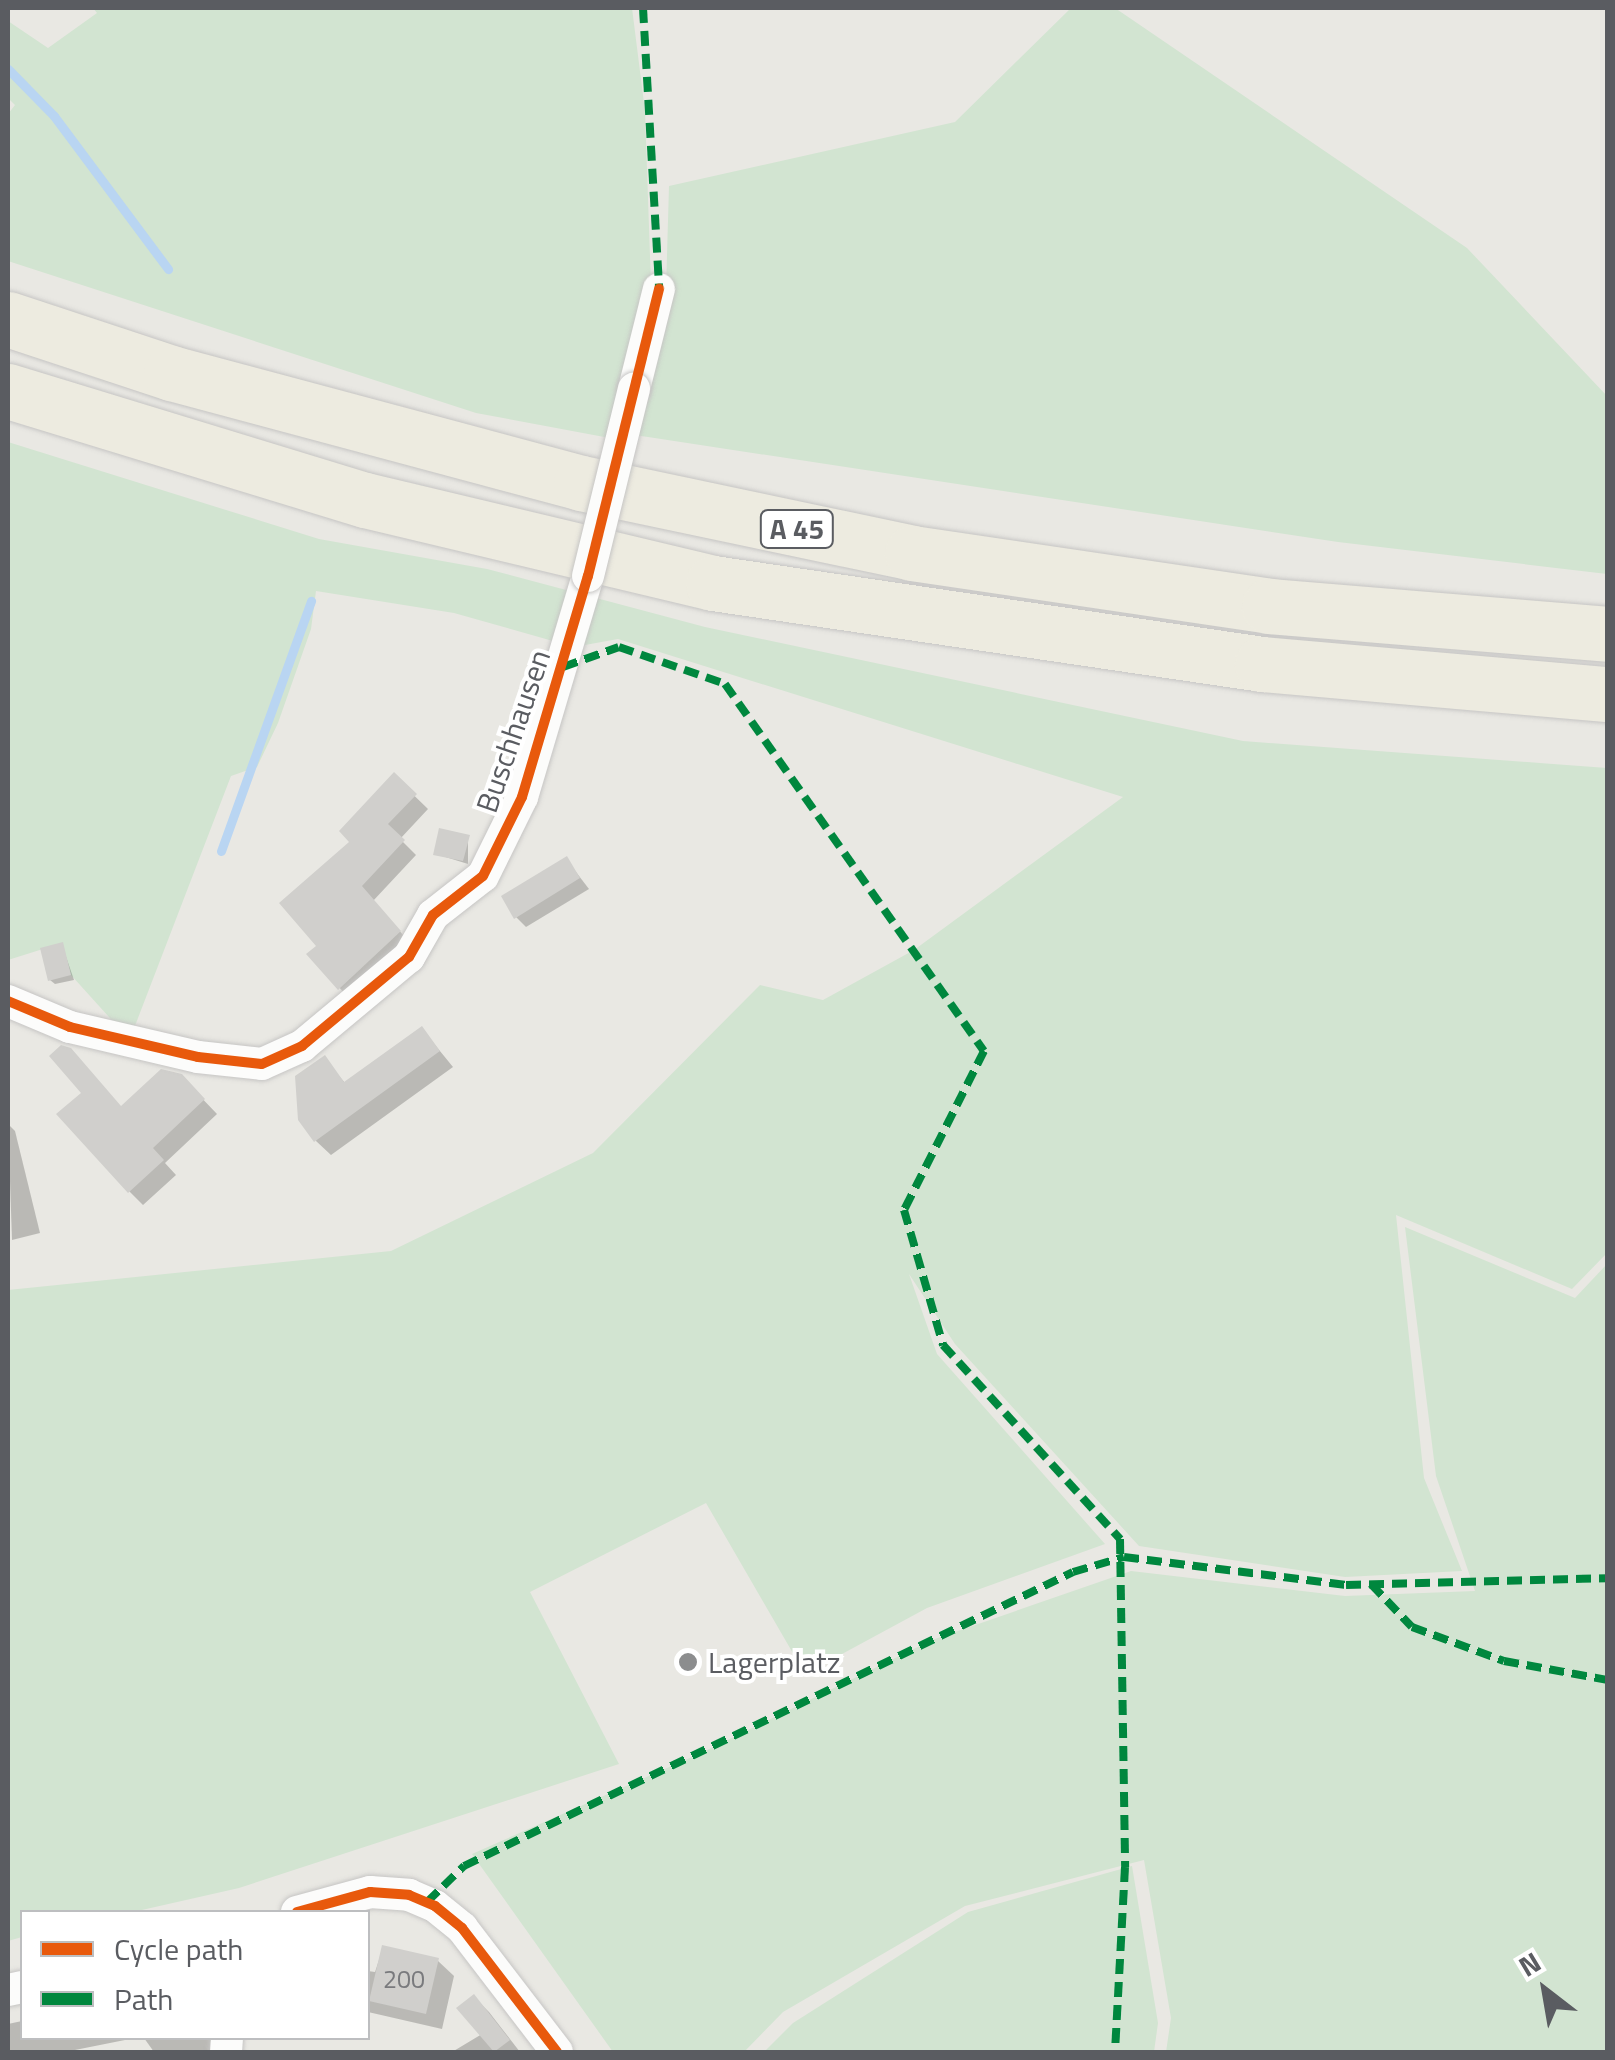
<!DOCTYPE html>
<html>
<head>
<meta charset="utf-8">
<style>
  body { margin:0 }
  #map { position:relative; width:1615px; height:2060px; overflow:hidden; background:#e9e8e3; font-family:"Titillium Web",sans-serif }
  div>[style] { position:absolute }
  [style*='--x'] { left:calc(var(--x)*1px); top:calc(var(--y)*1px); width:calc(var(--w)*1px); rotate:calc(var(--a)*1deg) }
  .green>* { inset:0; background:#d2e4d1 }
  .shadow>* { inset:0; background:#0003 }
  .stream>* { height:9px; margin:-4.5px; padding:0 4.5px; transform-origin:4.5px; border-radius:4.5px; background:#b9d5f2 }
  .building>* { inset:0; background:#d0cfcc }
  .roads { filter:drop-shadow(0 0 2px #c6c5c4) drop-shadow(0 0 2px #c6c5c4) }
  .street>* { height:32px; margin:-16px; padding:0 16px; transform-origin:16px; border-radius:16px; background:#fcfcfb }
  .highway>* { height:55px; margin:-27.5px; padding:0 27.5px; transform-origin:27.5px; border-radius:27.5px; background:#edebe0 }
  .bridges { filter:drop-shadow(0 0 2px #c6c5c4) drop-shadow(0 0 2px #c6c5c4) }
  .street-bridge>* { height:32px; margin:-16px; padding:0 16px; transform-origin:16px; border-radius:16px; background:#fcfcfb }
  .quiet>* { height:8px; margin-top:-4px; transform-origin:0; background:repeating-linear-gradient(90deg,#00873e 0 15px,transparent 0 23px) }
  .cycleway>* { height:10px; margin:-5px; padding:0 5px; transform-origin:5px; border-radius:5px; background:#e8590c }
  .dots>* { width:28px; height:28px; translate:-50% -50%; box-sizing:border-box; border:5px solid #fff; border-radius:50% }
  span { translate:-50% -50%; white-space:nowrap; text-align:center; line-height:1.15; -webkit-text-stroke:8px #fff; paint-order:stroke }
  .number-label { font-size:25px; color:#797a7d }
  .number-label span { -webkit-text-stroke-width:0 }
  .shield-label span { padding:2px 8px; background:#fff; border:2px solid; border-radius:8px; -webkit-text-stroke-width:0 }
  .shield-label { font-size:28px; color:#5a5c61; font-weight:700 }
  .street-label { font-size:30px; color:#5a5c61 }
  .poi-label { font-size:30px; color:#5a5c61 }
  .left { translate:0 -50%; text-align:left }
  .frame { position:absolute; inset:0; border:10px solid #5a5c61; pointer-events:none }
  .legend { position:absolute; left:20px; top:1910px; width:350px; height:130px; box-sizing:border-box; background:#fff; border:2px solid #bdbec0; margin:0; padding:12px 18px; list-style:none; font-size:30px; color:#5a5c61 }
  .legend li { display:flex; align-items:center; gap:20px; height:50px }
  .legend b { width:50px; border:2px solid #bdbec0 }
  .north { position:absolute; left:1495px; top:1940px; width:100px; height:100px; -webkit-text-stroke:8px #fff; paint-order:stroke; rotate:329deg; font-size:28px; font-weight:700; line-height:40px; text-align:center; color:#5a5c61 }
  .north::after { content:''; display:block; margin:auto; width:35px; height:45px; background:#5a5c61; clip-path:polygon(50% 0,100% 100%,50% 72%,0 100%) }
</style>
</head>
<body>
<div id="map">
  <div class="green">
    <div style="clip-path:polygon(93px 8px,632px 8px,645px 111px,651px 285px,615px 439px,476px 413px,8px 261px,8px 114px,15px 105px,8px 98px,8px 21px,48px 48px,97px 13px)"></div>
    <div style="clip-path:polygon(1071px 8px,1115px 8px,1467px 248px,1607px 396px,1607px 574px,1338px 542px,635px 435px,666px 290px,669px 186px,955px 122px)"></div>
    <div style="clip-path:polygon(8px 442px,319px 539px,487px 569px,705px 627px,1243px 741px,1607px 768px,1607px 1253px,1572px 1289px,1396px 1215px,1424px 1478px,1462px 1571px,1345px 1577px,1139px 1546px,955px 1344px,909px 1274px,937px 1354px,1105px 1544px,927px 1608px,805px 1674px,706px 1503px,530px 1592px,619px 1764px,239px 1888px,133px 1912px,22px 1912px,22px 1937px,8px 1941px,8px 1290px,391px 1251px,593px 1153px,760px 985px,823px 1000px,914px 950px,1123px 797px,618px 639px,574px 647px,454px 613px,316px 591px,311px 629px,278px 723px,257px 767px,231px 776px,133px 1031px,118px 1027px,71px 975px,62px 943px,8px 960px)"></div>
    <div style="clip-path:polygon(1405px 1227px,1575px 1298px,1607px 1264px,1607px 2052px,1166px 2052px,1171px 2018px,1144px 1860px,965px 1906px,783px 2012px,744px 2052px,613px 2052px,472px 1854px,701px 1753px,932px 1640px,1131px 1571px,1345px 1596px,1475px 1591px,1436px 1476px)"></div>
    <div style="clip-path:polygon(1132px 1866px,1158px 2023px,1154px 2052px,764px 2052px,793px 2023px,968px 1912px)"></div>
  </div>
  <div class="shadow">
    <div style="clip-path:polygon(394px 776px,428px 809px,400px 839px,416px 855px,373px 901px,412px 945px,352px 1002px,310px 954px,319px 946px,353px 842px)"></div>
    <div style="clip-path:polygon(468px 837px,468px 864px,436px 854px)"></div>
    <div style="clip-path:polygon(566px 859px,589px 889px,526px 927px,516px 917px)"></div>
    <div style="clip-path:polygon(62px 945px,74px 980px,55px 984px,50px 980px)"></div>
    <div style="clip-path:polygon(422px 1029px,453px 1067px,331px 1155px,316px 1141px,324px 1059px,346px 1084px)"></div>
    <div style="clip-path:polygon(195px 1091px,217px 1114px,165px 1163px,176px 1175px,143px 1205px,129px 1191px,122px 1108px)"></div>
    <div style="clip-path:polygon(8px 1124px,15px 1131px,40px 1233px,12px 1240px)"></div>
    <div style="clip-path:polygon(383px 1948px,437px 1960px,454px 1976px,442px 2029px,368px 2012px,368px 1971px,375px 1972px)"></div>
    <div style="clip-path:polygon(474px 1997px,489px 2012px,520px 2052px,452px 2052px,482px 2034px)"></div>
    <div style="clip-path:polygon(22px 2021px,22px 2038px,135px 2038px,65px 2052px,8px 2052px,8px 2024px)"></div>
    <div style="clip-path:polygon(144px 2038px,216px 2038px,216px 2052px,154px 2052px)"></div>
  </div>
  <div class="stream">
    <div style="--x:8;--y:69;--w:66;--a:45.6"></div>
    <div style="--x:54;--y:116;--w:191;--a:53.3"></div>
    <div style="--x:221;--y:851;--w:266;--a:-70.2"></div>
  </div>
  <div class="building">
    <div style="clip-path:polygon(394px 772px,417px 794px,388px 824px,405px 840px,362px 886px,401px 931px,338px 990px,306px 954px,316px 946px,279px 903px,349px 842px,339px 831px)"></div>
    <div style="clip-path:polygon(439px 828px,470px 835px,463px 861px,433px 855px)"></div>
    <div style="clip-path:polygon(567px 856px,580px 878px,514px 919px,501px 896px)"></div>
    <div style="clip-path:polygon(63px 942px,71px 975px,48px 981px,40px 948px)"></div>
    <div style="clip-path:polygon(422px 1026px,440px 1051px,314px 1142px,298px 1120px,295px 1076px,325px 1055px,344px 1082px)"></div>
    <div style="clip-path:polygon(61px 1045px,71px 1048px,121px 1106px,161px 1069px,182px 1074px,205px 1099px,153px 1148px,164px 1160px,128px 1193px,56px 1114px,81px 1093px,49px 1056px)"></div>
    <div style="clip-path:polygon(382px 1945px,439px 1958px,426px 2014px,369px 2001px)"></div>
    <div style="clip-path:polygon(474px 1994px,510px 2040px,494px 2052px,456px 2008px)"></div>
  </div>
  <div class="roads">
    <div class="street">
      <div style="--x:634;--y:389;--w:103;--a:-76"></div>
      <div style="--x:8;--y:1001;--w:67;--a:22.8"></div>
      <div style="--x:70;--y:1027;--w:131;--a:13.2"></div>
      <div style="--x:198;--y:1057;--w:64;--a:6.2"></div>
      <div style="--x:262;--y:1064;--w:44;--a:-24.2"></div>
      <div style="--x:302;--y:1046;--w:139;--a:-39.8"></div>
      <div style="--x:409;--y:957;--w:48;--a:-60.3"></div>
      <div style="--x:433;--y:915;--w:63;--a:-38"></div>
      <div style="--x:483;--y:876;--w:88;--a:-63.7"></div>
      <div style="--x:522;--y:797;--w:231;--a:-73.4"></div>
      <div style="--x:297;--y:1912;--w:76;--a:-15.3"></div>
      <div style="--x:370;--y:1892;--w:39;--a:4"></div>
      <div style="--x:409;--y:1895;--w:28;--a:23"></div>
      <div style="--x:435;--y:1906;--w:35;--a:39"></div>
      <div style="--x:462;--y:1928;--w:156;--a:52.5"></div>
      <div style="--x:8;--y:1990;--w:14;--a:-12"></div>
      <div style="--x:226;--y:2052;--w:14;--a:-86"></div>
    </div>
    <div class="highway">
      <div style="--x:8;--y:319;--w:172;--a:18.3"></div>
      <div style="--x:171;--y:373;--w:424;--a:15"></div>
      <div style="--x:581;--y:483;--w:338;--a:11.9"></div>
      <div style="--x:912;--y:553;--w:361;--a:8.4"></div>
      <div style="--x:1269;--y:606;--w:340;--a:4.7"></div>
      <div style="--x:8;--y:391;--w:373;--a:17"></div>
      <div style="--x:365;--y:500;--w:358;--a:13.4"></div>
      <div style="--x:713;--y:583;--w:555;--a:8.39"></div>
      <div style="--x:1262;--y:664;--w:347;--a:5"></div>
    </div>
  </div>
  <div class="bridges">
    <div class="street-bridge">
      <div style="--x:588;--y:576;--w:193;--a:-76.2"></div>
    </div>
  </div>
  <div class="quiet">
    <div style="--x:643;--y:8;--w:281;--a:86.7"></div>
    <div style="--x:563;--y:667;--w:59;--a:-19.7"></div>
    <div style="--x:619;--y:647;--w:112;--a:19.2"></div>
    <div style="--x:725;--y:684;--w:449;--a:54.8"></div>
    <div style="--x:984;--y:1051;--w:178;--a:116.7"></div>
    <div style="--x:904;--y:1210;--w:141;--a:73.9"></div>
    <div style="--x:943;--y:1345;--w:263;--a:47.6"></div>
    <div style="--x:1120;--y:1539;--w:328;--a:89.1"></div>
    <div style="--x:1125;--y:1867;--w:185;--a:93.1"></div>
    <div style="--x:1371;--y:1584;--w:59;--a:46.4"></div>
    <div style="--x:1412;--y:1627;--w:98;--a:20.3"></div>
    <div style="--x:1504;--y:1661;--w:106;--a:10.4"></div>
    <div style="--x:427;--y:1902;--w:52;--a:-44.2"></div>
    <div style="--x:464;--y:1866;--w:676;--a:-25.77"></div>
    <div style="--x:1073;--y:1572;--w:53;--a:-16.4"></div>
    <div style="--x:1124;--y:1557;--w:224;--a:7.2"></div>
    <div style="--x:1346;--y:1585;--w:262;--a:-1.5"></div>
  </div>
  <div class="cycleway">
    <div style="--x:8;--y:1001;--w:67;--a:22.8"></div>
    <div style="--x:70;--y:1027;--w:131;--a:13.2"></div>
    <div style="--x:198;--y:1057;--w:64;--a:6.2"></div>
    <div style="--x:262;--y:1064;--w:44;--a:-24.2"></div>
    <div style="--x:302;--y:1046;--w:139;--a:-39.8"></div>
    <div style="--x:409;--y:957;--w:48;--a:-60.3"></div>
    <div style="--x:433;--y:915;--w:63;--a:-38"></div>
    <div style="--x:483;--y:876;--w:88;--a:-63.7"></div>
    <div style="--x:522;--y:797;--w:231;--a:-73.4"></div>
    <div style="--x:588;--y:576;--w:296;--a:-76.1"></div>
    <div style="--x:297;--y:1912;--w:76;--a:-15.3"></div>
    <div style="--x:370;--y:1892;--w:39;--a:4"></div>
    <div style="--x:409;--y:1895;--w:28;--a:23"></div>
    <div style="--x:435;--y:1906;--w:35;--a:39"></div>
    <div style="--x:462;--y:1928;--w:156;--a:52.5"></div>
  </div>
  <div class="dots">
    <div style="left:688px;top:1662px;background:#8c8d8e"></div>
  </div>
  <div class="number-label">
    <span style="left:404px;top:1979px">200</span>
  </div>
  <div class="shield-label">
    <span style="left:797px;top:529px">A 45</span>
  </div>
  <div class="street-label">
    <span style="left:513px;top:731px;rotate:-71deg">Buschhausen</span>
  </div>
  <div class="poi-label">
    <span class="left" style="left:708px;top:1662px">Lagerplatz</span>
  </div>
  <div class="frame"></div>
  <ul class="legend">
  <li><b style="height:12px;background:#e8590c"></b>Cycle path</li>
  <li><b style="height:12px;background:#00873e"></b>Path</li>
  </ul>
  <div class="north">N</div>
</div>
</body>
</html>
